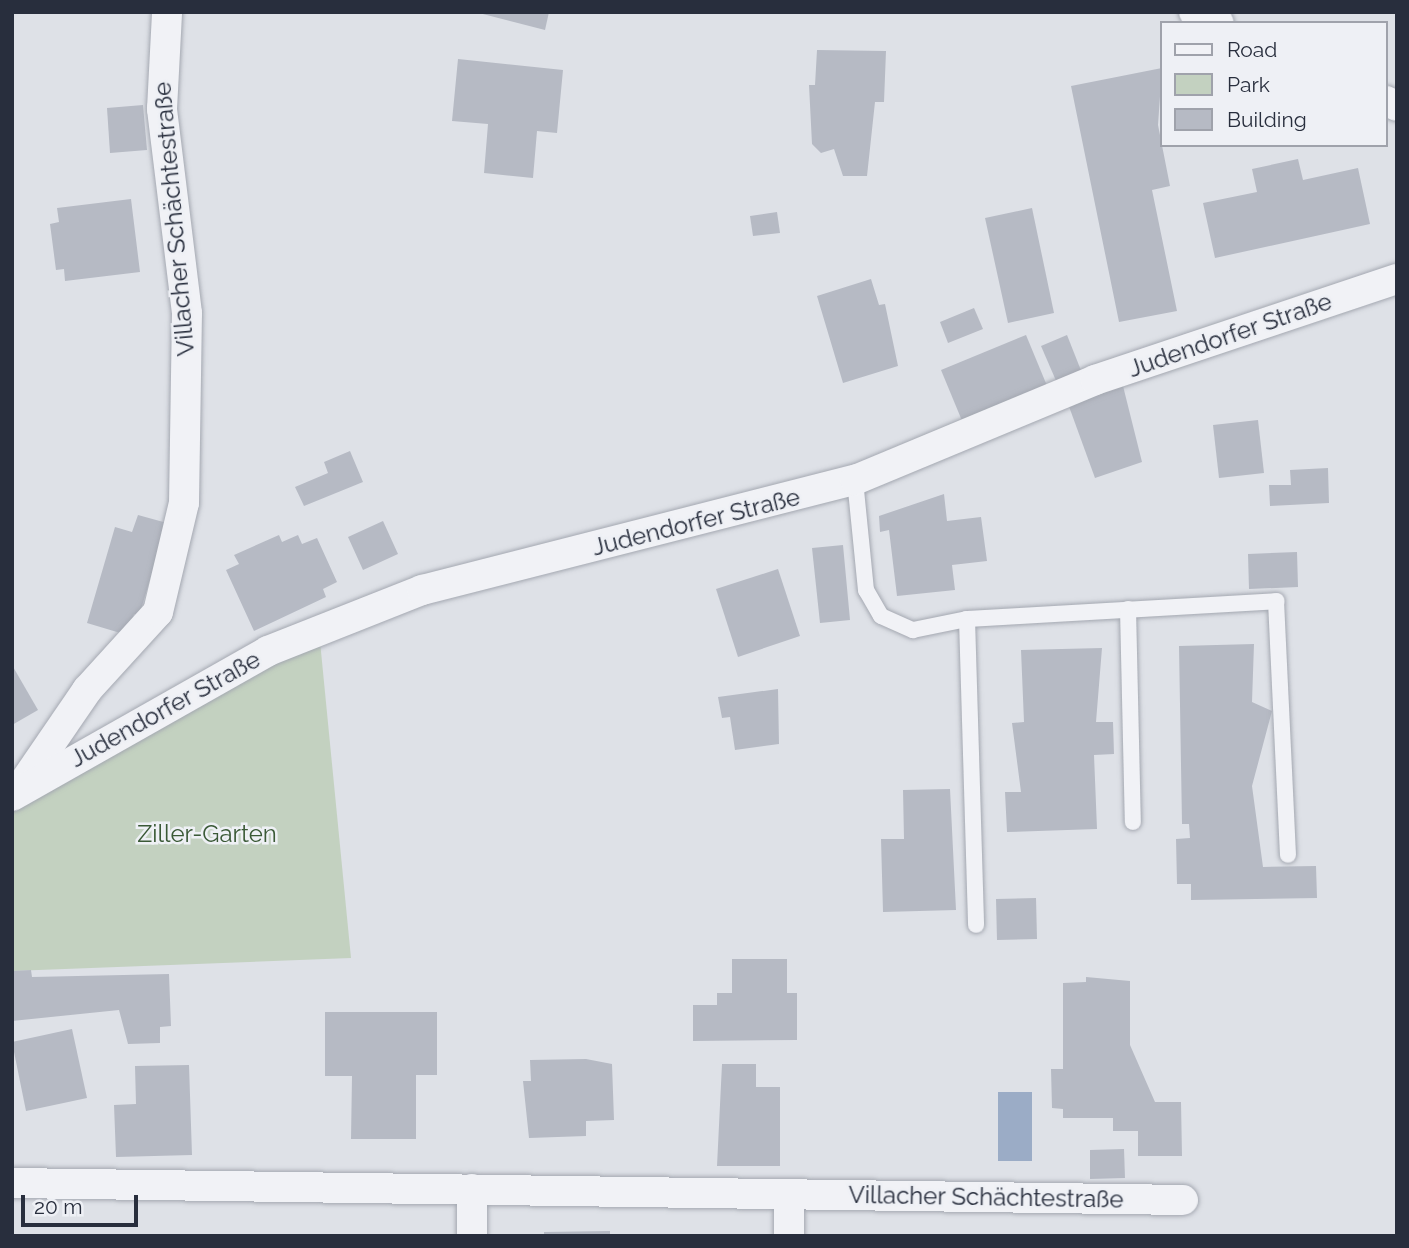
<!DOCTYPE html>
<html>
<head>
<meta charset="utf-8">
<style>
  body { margin:0 }
  #map { position:relative; width:1409px; height:1248px; overflow:hidden; background:#dee1e7; font-family:Raleway,sans-serif }
  div>[style] { position:absolute }
  [style*='--x'] { left:calc(var(--x)*1px); top:calc(var(--y)*1px); width:calc(var(--w)*1px); rotate:calc(var(--a)*1deg) }
  .green>* { inset:0; background:#c3d1c0 }
  .water>* { inset:0; background:#9bacc6 }
  .building>* { inset:0; background:#b6bac4 }
  .roads { filter:drop-shadow(0 0 2px #a4a8b1) drop-shadow(0 0 2px #a4a8b1) }
  .lane>* { height:16px; margin:-8px; padding:0 8px; transform-origin:8px; border-radius:8px; background:#f1f2f6 }
  .street>* { height:30px; margin:-15px; padding:0 15px; transform-origin:15px; border-radius:15px; background:#f1f2f6 }
  span { translate:-50% -50%; white-space:nowrap; text-align:center; line-height:1.15; -webkit-text-stroke:5px #eef0f5; paint-order:stroke }
  .street-label { font-size:24px; color:#282e3d }
  .park-label { font-size:24px; color:#3a5936 }
  .frame { position:absolute; inset:0; border:14px solid #282e3d; pointer-events:none }
  .legend { position:absolute; left:1160px; top:21px; width:228px; height:126px; box-sizing:border-box; background:#eef0f5; border:2px solid #9fa2ab; margin:0; padding:9px 12px; list-style:none; font-size:21px; color:#282e3d }
  .legend li { display:flex; align-items:center; gap:14px; height:35px }
  .legend b { width:35px; border:2px solid #9fa2ab }
  .scale { position:absolute; left:21px; top:1195px; width:117px; height:32px; box-sizing:border-box; border:4px solid #282e3d; border-top:0; padding-left:9px; font-size:21px; line-height:24px; white-space:nowrap; color:#282e3d; -webkit-text-stroke:5px #eef0f5; paint-order:stroke }
</style>
</head>
<body>
<div id="map">
  <div class="green">
    <div style="clip-path:polygon(319px 631px,351px 958px,12px 971px,12px 798px)"></div>
  </div>
  <div class="water">
    <div style="clip-path:polygon(998px 1092px,1032px 1092px,1032px 1161px,998px 1161px)"></div>
  </div>
  <div class="building">
    <div style="clip-path:polygon(475px 12px,549px 12px,545px 30px)"></div>
    <div style="clip-path:polygon(817px 50px,886px 51px,884px 102px,875px 102px,867px 176px,843px 176px,834px 149px,821px 153px,812px 144px,809px 85px,815px 85px)"></div>
    <div style="clip-path:polygon(458px 59px,563px 70px,557px 133px,537px 131px,533px 178px,484px 173px,488px 124px,452px 121px)"></div>
    <div style="clip-path:polygon(1162px 68px,1158px 125px,1170px 186px,1152px 190px,1177px 311px,1119px 322px,1071px 86px)"></div>
    <div style="clip-path:polygon(143px 105px,147px 150px,110px 153px,107px 108px)"></div>
    <div style="clip-path:polygon(1298px 159px,1303px 180px,1358px 168px,1370px 224px,1215px 258px,1203px 203px,1257px 192px,1252px 169px)"></div>
    <div style="clip-path:polygon(131px 199px,140px 272px,65px 281px,64px 269px,56px 270px,50px 224px,59px 222px,57px 208px)"></div>
    <div style="clip-path:polygon(1032px 208px,1054px 313px,1008px 323px,985px 218px)"></div>
    <div style="clip-path:polygon(777px 212px,780px 233px,753px 236px,750px 216px)"></div>
    <div style="clip-path:polygon(871px 279px,879px 305px,885px 304px,898px 366px,843px 383px,817px 296px)"></div>
    <div style="clip-path:polygon(974px 308px,983px 329px,948px 343px,940px 322px)"></div>
    <div style="clip-path:polygon(1026px 335px,1050px 393px,965px 428px,941px 370px)"></div>
    <div style="clip-path:polygon(1067px 335px,1082px 373px,1057px 383px,1041px 346px)"></div>
    <div style="clip-path:polygon(1122px 382px,1142px 462px,1095px 478px,1067px 401px)"></div>
    <div style="clip-path:polygon(1258px 420px,1264px 473px,1219px 478px,1213px 425px)"></div>
    <div style="clip-path:polygon(350px 451px,363px 482px,304px 506px,295px 487px,328px 473px,324px 462px)"></div>
    <div style="clip-path:polygon(1328px 468px,1329px 503px,1270px 506px,1269px 485px,1291px 485px,1290px 470px)"></div>
    <div style="clip-path:polygon(944px 494px,947px 521px,981px 517px,987px 561px,952px 565px,955px 590px,897px 596px,889px 530px,880px 532px,879px 516px)"></div>
    <div style="clip-path:polygon(138px 515px,167px 523px,139px 616px,134px 614px,127px 635px,87px 623px,115px 527px,132px 532px)"></div>
    <div style="clip-path:polygon(383px 521px,398px 554px,363px 570px,348px 537px)"></div>
    <div style="clip-path:polygon(279px 535px,282px 542px,298px 535px,302px 544px,317px 538px,337px 582px,323px 589px,326px 597px,254px 631px,226px 570px,239px 564px,234px 555px)"></div>
    <div style="clip-path:polygon(843px 545px,850px 620px,820px 623px,812px 548px)"></div>
    <div style="clip-path:polygon(1297px 552px,1298px 587px,1249px 589px,1248px 554px)"></div>
    <div style="clip-path:polygon(778px 569px,800px 636px,738px 657px,716px 589px)"></div>
    <div style="clip-path:polygon(1254px 644px,1252px 702px,1272px 711px,1252px 786px,1263px 867px,1316px 866px,1317px 898px,1191px 900px,1191px 884px,1177px 884px,1176px 839px,1190px 838px,1189px 824px,1182px 824px,1179px 646px)"></div>
    <div style="clip-path:polygon(1102px 648px,1096px 722px,1113px 722px,1114px 754px,1094px 755px,1097px 829px,1007px 832px,1005px 792px,1021px 792px,1012px 723px,1024px 722px,1021px 650px)"></div>
    <div style="clip-path:polygon(12px 665px,38px 710px,12px 725px)"></div>
    <div style="clip-path:polygon(778px 689px,779px 744px,735px 750px,730px 717px,722px 718px,718px 697px)"></div>
    <div style="clip-path:polygon(950px 789px,956px 910px,883px 912px,881px 839px,904px 839px,903px 790px)"></div>
    <div style="clip-path:polygon(1036px 898px,1037px 939px,997px 940px,996px 899px)"></div>
    <div style="clip-path:polygon(732px 959px,787px 959px,787px 993px,797px 993px,797px 1040px,693px 1041px,693px 1005px,717px 1005px,717px 993px,732px 993px)"></div>
    <div style="clip-path:polygon(31px 970px,32px 977px,169px 974px,171px 1026px,160px 1027px,160px 1043px,128px 1044px,119px 1010px,12px 1021px,12px 971px)"></div>
    <div style="clip-path:polygon(1086px 977px,1130px 981px,1130px 1045px,1155px 1102px,1181px 1102px,1182px 1156px,1138px 1156px,1138px 1131px,1113px 1131px,1113px 1118px,1063px 1118px,1063px 1109px,1052px 1108px,1051px 1069px,1063px 1069px,1063px 983px,1086px 982px)"></div>
    <div style="clip-path:polygon(325px 1012px,437px 1012px,437px 1075px,416px 1075px,416px 1139px,351px 1139px,352px 1076px,325px 1076px)"></div>
    <div style="clip-path:polygon(72px 1029px,87px 1098px,26px 1111px,12px 1042px)"></div>
    <div style="clip-path:polygon(586px 1059px,612px 1064px,614px 1120px,586px 1121px,586px 1136px,529px 1138px,523px 1081px,531px 1081px,530px 1060px)"></div>
    <div style="clip-path:polygon(722px 1064px,756px 1064px,756px 1087px,780px 1087px,780px 1166px,717px 1166px)"></div>
    <div style="clip-path:polygon(189px 1065px,192px 1155px,116px 1157px,114px 1105px,136px 1104px,135px 1066px)"></div>
    <div style="clip-path:polygon(1124px 1149px,1125px 1178px,1090px 1179px,1090px 1150px)"></div>
    <div style="clip-path:polygon(610px 1231px,610px 1236px,544px 1236px,544px 1232px)"></div>
  </div>
  <div class="roads">
    <div class="lane">
      <div style="--x:855;--y:480;--w:111;--a:84.3"></div>
      <div style="--x:866;--y:590;--w:30;--a:60"></div>
      <div style="--x:881;--y:616;--w:35;--a:24"></div>
      <div style="--x:913;--y:630;--w:55;--a:-11.5"></div>
      <div style="--x:967;--y:619;--w:310;--a:-3.3"></div>
      <div style="--x:1276;--y:601;--w:254;--a:87.3"></div>
      <div style="--x:1128;--y:609;--w:213;--a:88.7"></div>
      <div style="--x:967;--y:619;--w:306;--a:88.3"></div>
    </div>
    <div class="street">
      <div style="--x:1194;--y:12;--w:27;--a:24"></div>
      <div style="--x:1386;--y:101;--w:12;--a:24"></div>
      <div style="--x:20;--y:788;--w:119;--a:-55.6"></div>
      <div style="--x:87;--y:690;--w:105;--a:-47.7"></div>
      <div style="--x:158;--y:612;--w:112;--a:-76.6"></div>
      <div style="--x:184;--y:503;--w:190;--a:-89.1"></div>
      <div style="--x:187;--y:313;--w:206;--a:-97"></div>
      <div style="--x:162;--y:109;--w:97;--a:-87"></div>
      <div style="--x:12;--y:796;--w:294;--a:-29.5"></div>
      <div style="--x:268;--y:651;--w:166;--a:-21.6"></div>
      <div style="--x:422;--y:590;--w:447;--a:-14.3"></div>
      <div style="--x:855;--y:480;--w:260;--a:-22.6"></div>
      <div style="--x:1095;--y:380;--w:318;--a:-18.5"></div>
      <div style="--x:12;--y:1183;--w:1171;--a:0.83"></div>
      <div style="--x:472;--y:1189;--w:47;--a:90"></div>
      <div style="--x:789;--y:1194;--w:42;--a:90"></div>
    </div>
  </div>
  <div class="street-label">
    <span style="left:174px;top:219px;rotate:-95deg">Villacher Schächtestraße</span>
    <span style="left:1230px;top:335px;rotate:-19deg">Judendorfer Straße</span>
    <span style="left:696px;top:522px;rotate:-14deg">Judendorfer Straße</span>
    <span style="left:165px;top:709px;rotate:-29deg">Judendorfer Straße</span>
    <span style="left:986px;top:1197px;rotate:1deg">Villacher Schächtestraße</span>
  </div>
  <div class="park-label">
    <span style="left:207px;top:834px">Ziller-Garten</span>
  </div>
  <div class="frame"></div>
  <ul class="legend">
  <li><b style="height:9px;background:#f1f2f6"></b>Road</li>
  <li><b style="height:19px;background:#c3d1c0"></b>Park</li>
  <li><b style="height:19px;background:#b6bac4"></b>Building</li>
  </ul>
  <div class="scale">20 m</div>
</div>
</body>
</html>
